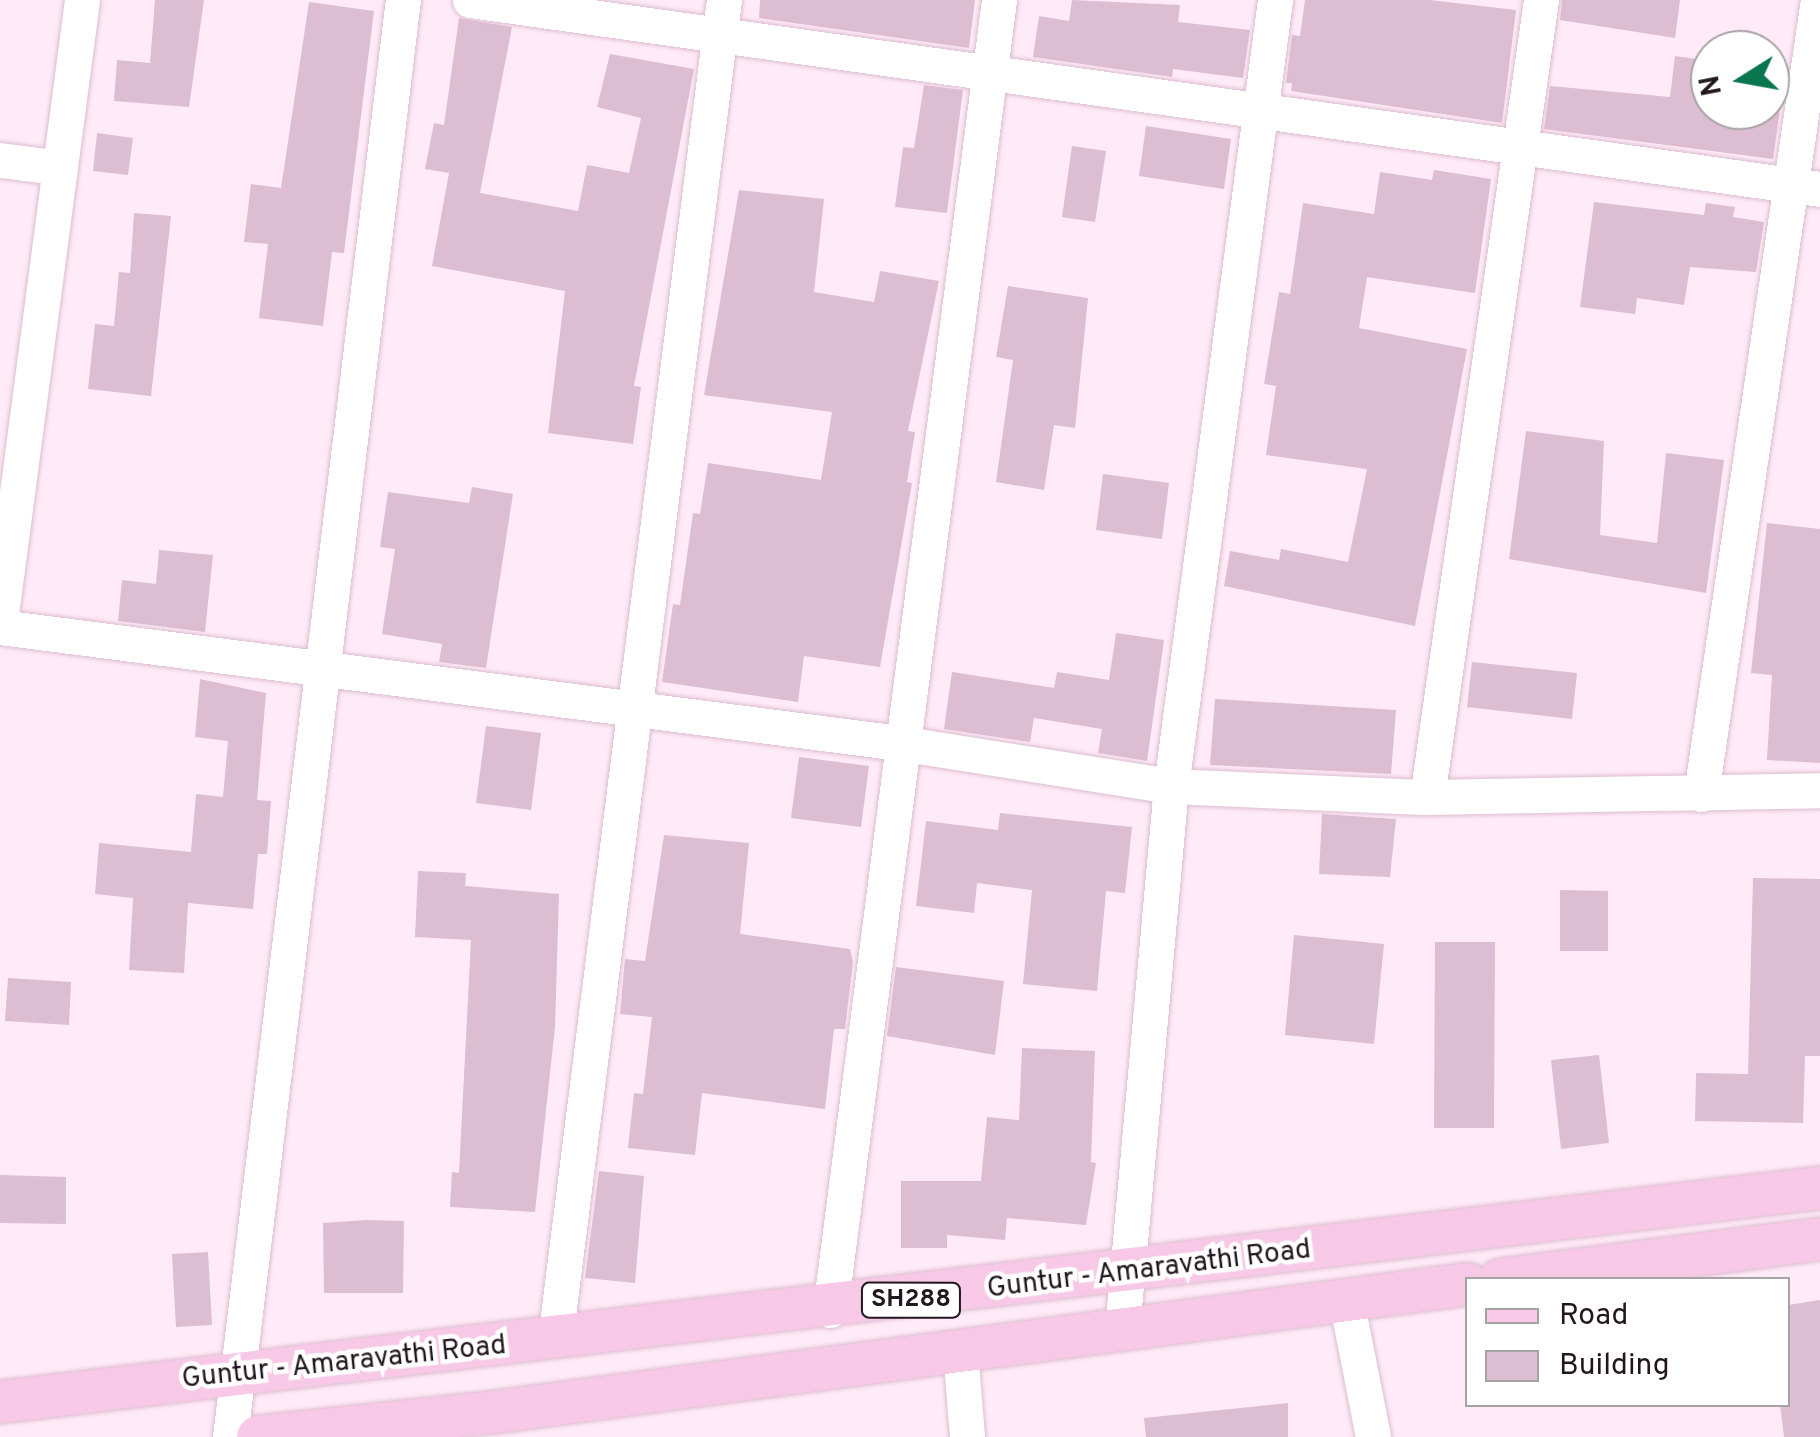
<!DOCTYPE html>
<html>
<head>
<meta charset="utf-8">
<style>
  body { margin:0 }
  #map { position:relative; width:1820px; height:1437px; overflow:hidden; background:#ffebf7; font-family:Overpass,sans-serif }
  div>[style] { position:absolute }
  [style*='--x'] { left:calc(var(--x)*1px); top:calc(var(--y)*1px); width:calc(var(--w)*1px); rotate:calc(var(--a)*1deg) }
  .building>* { inset:0; background:#ddbdd1 }
  .roads { filter:drop-shadow(0 0 2px #ddbdd0) drop-shadow(0 0 2px #ddbdd0) }
  .minor>* { height:35px; margin:-17.5px; padding:0 17.5px; transform-origin:17.5px; border-radius:17.5px; background:#fff }
  .major>* { height:42px; margin:-21px; padding:0 21px; transform-origin:21px; border-radius:21px; background:#f7c9e6 }
  span { translate:-50% -50%; white-space:nowrap; text-align:center; line-height:1.15; -webkit-text-stroke:9px #fff; paint-order:stroke }
  .shield-label span { padding:2px 8px; background:#fff; border:2px solid; border-radius:8px; -webkit-text-stroke-width:0 }
  .shield-label { font-size:25px; color:#22171e; font-weight:700 }
  .street-label { font-size:28px; color:#22171e }
  .legend { position:absolute; left:1465px; top:1277px; width:325px; height:130px; box-sizing:border-box; background:#fff; border:2px solid #a7a2a5; margin:0; padding:12px 18px; list-style:none; font-size:30px; color:#22171e }
  .legend li { display:flex; align-items:center; gap:20px; height:50px }
  .legend b { width:50px; border:2px solid #a7a2a5 }
  .north { position:absolute; left:1690px; top:30px; width:100px; height:100px; box-sizing:border-box; background:#fff; border:2px solid #a7a2a5; border-radius:50%; rotate:259deg; font-size:28px; font-weight:700; line-height:40px; text-align:center; color:#22171e }
  .north::after { content:''; display:block; margin:auto; width:35px; height:45px; background:#09764f; clip-path:polygon(50% 0,100% 100%,50% 72%,0 100%) }
</style>
</head>
<body>
<div id="map">
  <div class="building">
    <div style="clip-path:polygon(155px 0,204px 0,189px 107px,114px 101px,117px 60px,150px 63px)"></div>
    <div style="clip-path:polygon(760px 0,975px 0,969px 48px,759px 18px)"></div>
    <div style="clip-path:polygon(1072px 0,1180px 5px,1178px 22px,1250px 30px,1243px 78px,1173px 69px,1172px 77px,1033px 57px,1039px 16px,1069px 21px)"></div>
    <div style="clip-path:polygon(1305px 0,1430px 0,1516px 10px,1502px 123px,1291px 91px,1292px 83px,1286px 83px,1292px 35px,1300px 36px)"></div>
    <div style="clip-path:polygon(1562px 0,1680px 0,1675px 38px,1560px 20px)"></div>
    <div style="clip-path:polygon(309px 2px,374px 11px,344px 253px,332px 252px,323px 326px,259px 318px,268px 244px,244px 242px,251px 184px,281px 188px)"></div>
    <div style="clip-path:polygon(459px 18px,512px 27px,480px 193px,578px 211px,587px 165px,629px 173px,641px 118px,597px 107px,610px 54px,694px 69px,634px 386px,641px 387px,633px 444px,548px 433px,565px 291px,432px 266px,449px 173px,425px 169px,434px 123px,444px 125px)"></div>
    <div style="clip-path:polygon(1675px 56px,1710px 61px,1710px 110px,1780px 110px,1773px 159px,1544px 129px,1550px 86px,1670px 97px)"></div>
    <div style="clip-path:polygon(924px 85px,963px 90px,947px 213px,895px 207px,903px 147px,914px 148px)"></div>
    <div style="clip-path:polygon(1146px 126px,1231px 139px,1224px 189px,1139px 176px)"></div>
    <div style="clip-path:polygon(97px 133px,133px 138px,128px 175px,93px 171px)"></div>
    <div style="clip-path:polygon(1072px 146px,1106px 151px,1095px 222px,1062px 217px)"></div>
    <div style="clip-path:polygon(1434px 170px,1491px 179px,1475px 293px,1367px 277px,1359px 328px,1467px 349px,1415px 626px,1224px 586px,1230px 551px,1279px 560px,1281px 549px,1348px 562px,1367px 469px,1266px 455px,1276px 386px,1264px 384px,1279px 292px,1290px 294px,1303px 203px,1374px 214px,1380px 172px,1432px 180px)"></div>
    <div style="clip-path:polygon(739px 190px,824px 199px,814px 292px,874px 302px,880px 271px,939px 281px,908px 431px,915px 432px,907px 482px,912px 483px,880px 667px,804px 656px,798px 702px,662px 682px,673px 604px,680px 605px,693px 513px,700px 514px,708px 463px,821px 480px,832px 412px,704px 395px)"></div>
    <div style="clip-path:polygon(1594px 202px,1704px 215px,1706px 203px,1735px 207px,1733px 217px,1764px 222px,1756px 272px,1690px 267px,1684px 305px,1637px 298px,1635px 314px,1580px 307px)"></div>
    <div style="clip-path:polygon(134px 213px,171px 216px,151px 396px,88px 389px,95px 324px,114px 326px,119px 272px,130px 273px)"></div>
    <div style="clip-path:polygon(1008px 286px,1088px 298px,1075px 428px,1054px 425px,1044px 490px,996px 482px,1013px 360px,996px 357px)"></div>
    <div style="clip-path:polygon(1526px 431px,1604px 441px,1600px 535px,1657px 543px,1666px 453px,1724px 460px,1706px 593px,1509px 559px)"></div>
    <div style="clip-path:polygon(1103px 474px,1169px 483px,1162px 539px,1096px 530px)"></div>
    <div style="clip-path:polygon(472px 487px,513px 494px,486px 668px,439px 662px,442px 644px,382px 634px,395px 549px,380px 547px,388px 492px,469px 503px)"></div>
    <div style="clip-path:polygon(1767px 523px,1820px 529px,1820px 763px,1767px 760px,1772px 675px,1751px 673px)"></div>
    <div style="clip-path:polygon(159px 550px,213px 555px,205px 632px,118px 621px,122px 580px,156px 584px)"></div>
    <div style="clip-path:polygon(1116px 633px,1164px 640px,1147px 761px,1098px 753px,1102px 729px,1034px 718px,1030px 742px,944px 729px,952px 672px,1054px 688px,1057px 672px,1109px 680px)"></div>
    <div style="clip-path:polygon(1472px 662px,1577px 673px,1572px 719px,1467px 707px)"></div>
    <div style="clip-path:polygon(200px 679px,266px 693px,257px 800px,271px 801px,267px 854px,258px 854px,253px 909px,188px 903px,184px 973px,129px 970px,133px 898px,95px 894px,99px 843px,191px 852px,196px 794px,223px 797px,228px 741px,195px 737px)"></div>
    <div style="clip-path:polygon(1215px 699px,1396px 710px,1391px 774px,1210px 765px)"></div>
    <div style="clip-path:polygon(486px 726px,541px 733px,531px 810px,476px 803px)"></div>
    <div style="clip-path:polygon(799px 757px,869px 766px,861px 827px,791px 818px)"></div>
    <div style="clip-path:polygon(1000px 813px,1132px 827px,1125px 893px,1106px 891px,1097px 991px,1023px 984px,1032px 890px,977px 883px,974px 913px,916px 906px,926px 821px,998px 830px)"></div>
    <div style="clip-path:polygon(1322px 814px,1396px 819px,1390px 877px,1319px 874px)"></div>
    <div style="clip-path:polygon(664px 835px,749px 843px,740px 934px,850px 949px,853px 962px,845px 1029px,834px 1029px,825px 1109px,702px 1093px,695px 1155px,628px 1148px,634px 1093px,643px 1094px,652px 1017px,620px 1014px,625px 959px,645px 961px)"></div>
    <div style="clip-path:polygon(418px 871px,466px 873px,465px 886px,559px 894px,555px 1027px,535px 1212px,450px 1207px,452px 1172px,459px 1173px,471px 940px,415px 937px)"></div>
    <div style="clip-path:polygon(1753px 878px,1820px 879px,1820px 1056px,1805px 1056px,1803px 1123px,1695px 1121px,1696px 1073px,1748px 1074px)"></div>
    <div style="clip-path:polygon(1560px 890px,1608px 891px,1608px 951px,1560px 951px)"></div>
    <div style="clip-path:polygon(1294px 935px,1384px 944px,1374px 1044px,1285px 1035px)"></div>
    <div style="clip-path:polygon(1435px 942px,1495px 942px,1494px 1128px,1434px 1128px)"></div>
    <div style="clip-path:polygon(896px 967px,1004px 981px,995px 1055px,887px 1036px)"></div>
    <div style="clip-path:polygon(8px 978px,71px 982px,69px 1025px,5px 1021px)"></div>
    <div style="clip-path:polygon(1022px 1048px,1095px 1051px,1091px 1162px,1096px 1163px,1086px 1225px,1007px 1218px,1005px 1240px,947px 1235px,947px 1248px,901px 1248px,901px 1181px,981px 1181px,987px 1117px,1019px 1120px)"></div>
    <div style="clip-path:polygon(1599px 1055px,1609px 1143px,1561px 1149px,1551px 1060px)"></div>
    <div style="clip-path:polygon(599px 1171px,644px 1176px,635px 1283px,585px 1278px)"></div>
    <div style="clip-path:polygon(0 1175px,66px 1177px,66px 1224px,0 1223px)"></div>
    <div style="clip-path:polygon(366px 1220px,404px 1221px,403px 1293px,324px 1293px,323px 1223px)"></div>
    <div style="clip-path:polygon(208px 1252px,212px 1325px,176px 1327px,172px 1254px)"></div>
    <div style="clip-path:polygon(1820px 1300px,1820px 1437px,1784px 1437px,1780px 1404px,1788px 1404px,1788px 1305px)"></div>
    <div style="clip-path:polygon(1288px 1403px,1288px 1437px,1146px 1437px,1144px 1418px)"></div>
  </div>
  <div class="roads">
    <div class="minor">
      <div style="--x:470;--y:0;--w:1363;--a:7.97"></div>
      <div style="--x:0;--y:160;--w:55;--a:7.3"></div>
      <div style="--x:0;--y:622;--w:627;--a:-82.49"></div>
      <div style="--x:0;--y:627;--w:906;--a:7.35"></div>
      <div style="--x:899;--y:743;--w:275;--a:9"></div>
      <div style="--x:1171;--y:786;--w:256;--a:2.5"></div>
      <div style="--x:1427;--y:797;--w:393;--a:-1"></div>
      <div style="--x:1701;--y:794;--w:803;--a:-81.62"></div>
      <div style="--x:1427;--y:797;--w:805;--a:-81.86"></div>
      <div style="--x:1346;--y:1299;--w:141;--a:78.9"></div>
      <div style="--x:830;--y:1310;--w:1321;--a:-82.65"></div>
      <div style="--x:1122;--y:1330;--w:546;--a:-84.85"></div>
      <div style="--x:1171;--y:786;--w:793;--a:-82.46"></div>
      <div style="--x:555;--y:1339;--w:1350;--a:-82.81"></div>
      <div style="--x:960;--y:1351;--w:86;--a:85.3"></div>
      <div style="--x:230;--y:1437;--w:1447;--a:-83.14"></div>
    </div>
    <div class="major">
      <div style="--x:1500;--y:1280;--w:323;--a:-7.3"></div>
      <div style="--x:0;--y:1402;--w:1833;--a:-6.71"></div>
      <div style="--x:258;--y:1437;--w:238;--a:-6"></div>
      <div style="--x:495;--y:1412;--w:981;--a:-7.49"></div>
    </div>
  </div>
  <div class="shield-label">
    <span style="left:911px;top:1300px">SH288</span>
  </div>
  <div class="street-label">
    <span style="left:1149px;top:1270px;rotate:-7deg">Guntur - Amaravathi Road</span>
    <span style="left:344px;top:1363px;rotate:-6deg">Guntur - Amaravathi Road</span>
  </div>
  <ul class="legend">
  <li><b style="height:12px;background:#f7c9e6"></b>Road</li>
  <li><b style="height:28px;background:#ddbdd1"></b>Building</li>
  </ul>
  <div class="north">N</div>
</div>
</body>
</html>
